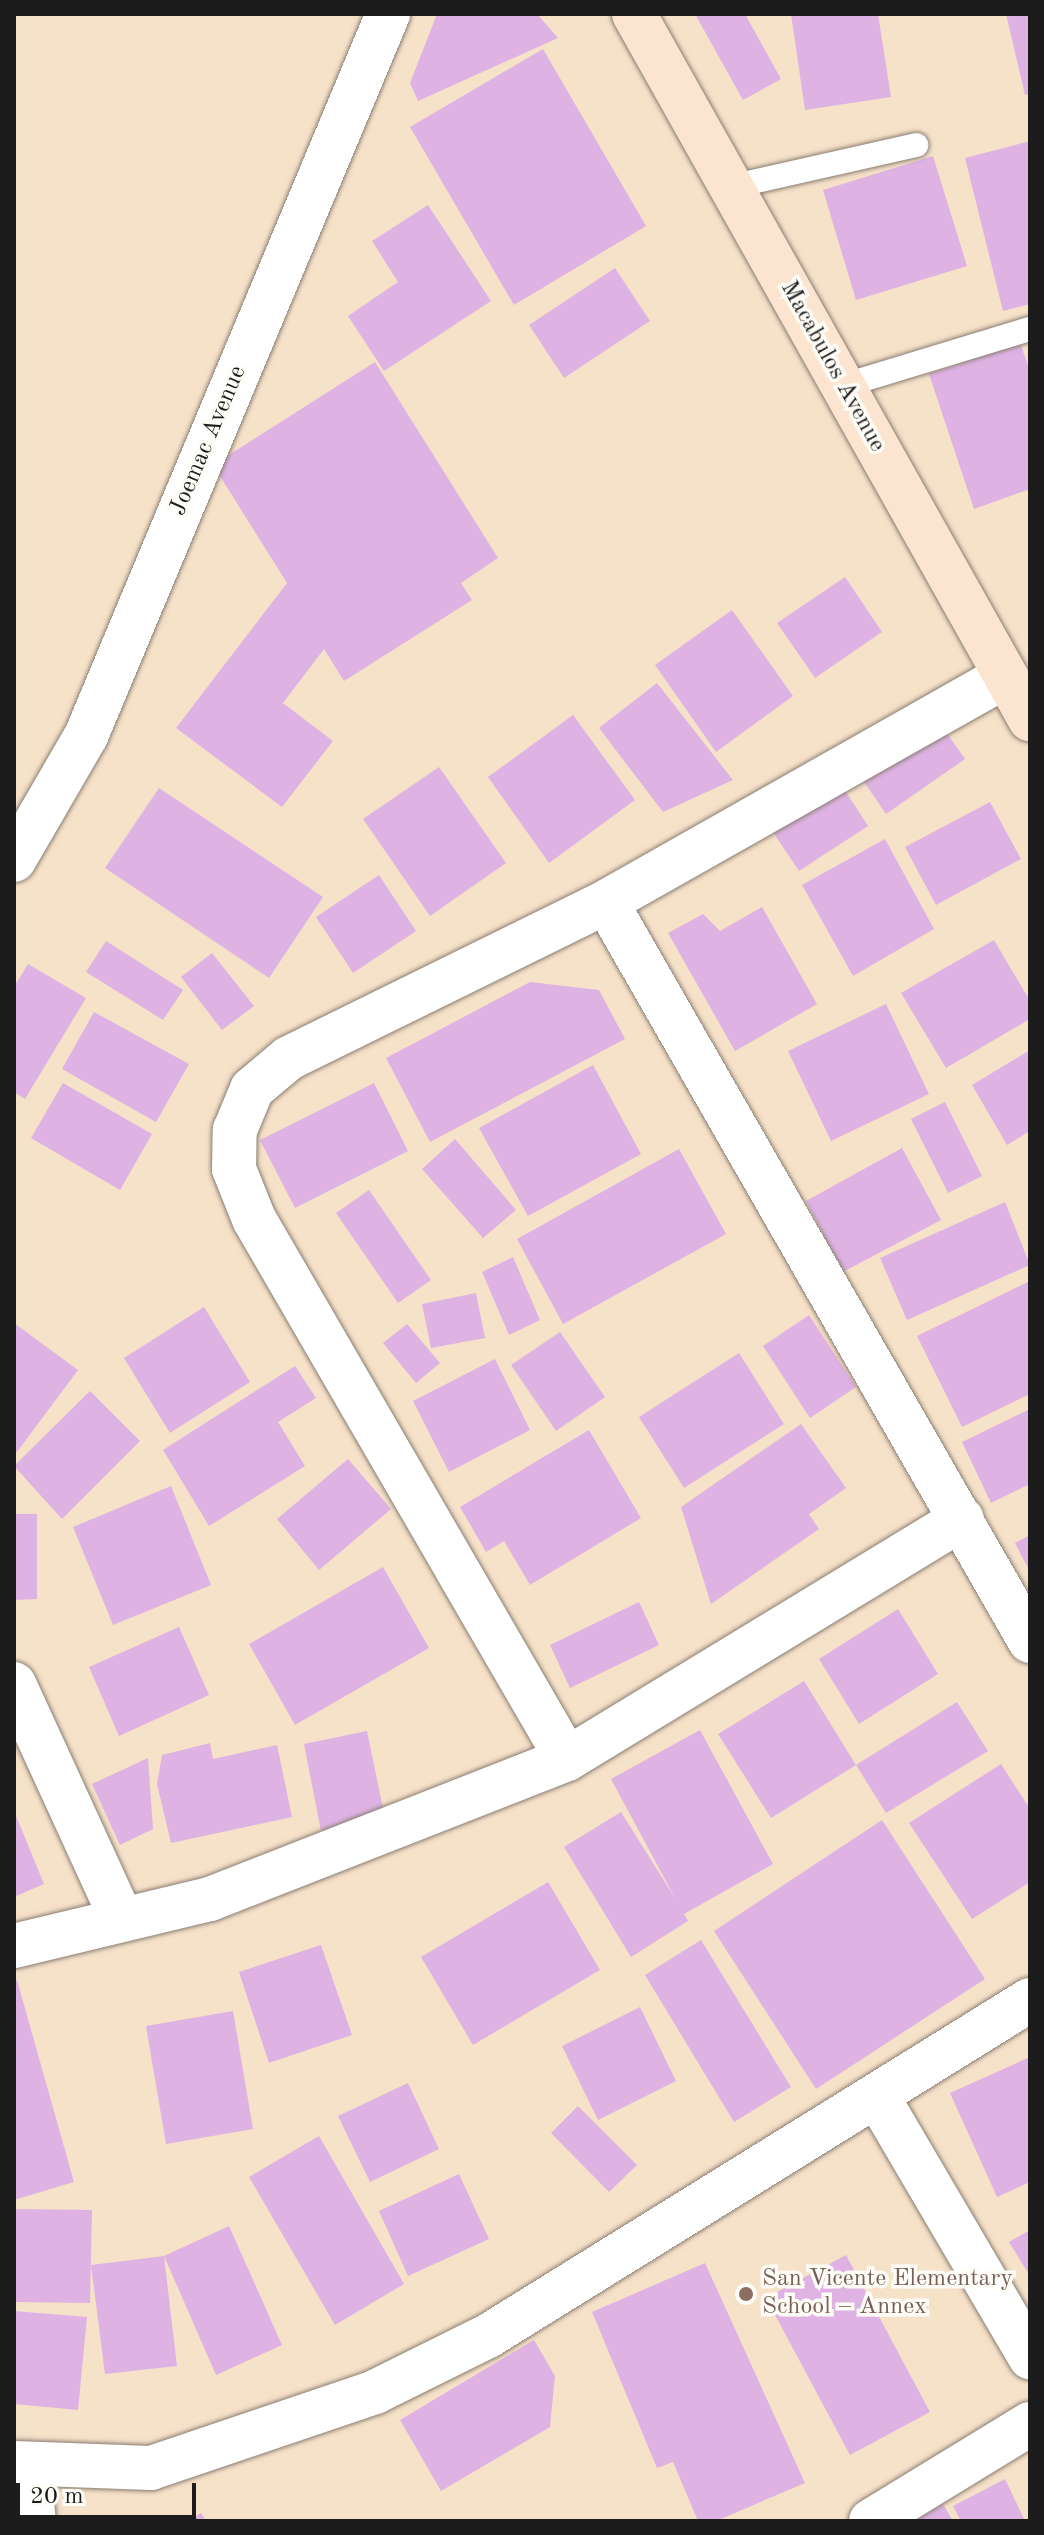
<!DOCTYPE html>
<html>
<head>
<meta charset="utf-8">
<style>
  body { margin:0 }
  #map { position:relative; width:1044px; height:2535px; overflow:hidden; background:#f6e1c9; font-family:"Old Standard TT",serif }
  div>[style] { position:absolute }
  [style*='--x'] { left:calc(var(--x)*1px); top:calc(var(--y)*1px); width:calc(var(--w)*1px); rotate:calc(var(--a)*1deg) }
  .building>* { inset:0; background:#deb3e4 }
  .roads { filter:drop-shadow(0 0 2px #897e72) drop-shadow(0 0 2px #897e72) }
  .lane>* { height:24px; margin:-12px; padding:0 12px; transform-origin:12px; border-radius:12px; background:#fff }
  .street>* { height:44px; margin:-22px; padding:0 22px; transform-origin:22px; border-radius:22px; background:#fff }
  .secondary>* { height:44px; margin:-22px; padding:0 22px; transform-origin:22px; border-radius:22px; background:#fce5d0 }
  .dots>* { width:22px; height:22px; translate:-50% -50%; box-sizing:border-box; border:4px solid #fdfcf7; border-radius:50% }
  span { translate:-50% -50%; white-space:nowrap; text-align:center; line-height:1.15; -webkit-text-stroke:7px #fdfcf7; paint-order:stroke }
  .street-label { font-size:24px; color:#1c1c1c }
  .education-label { font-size:24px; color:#785e54 }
  .left { translate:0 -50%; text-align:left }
  .frame { position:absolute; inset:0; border:16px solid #1c1c1c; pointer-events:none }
  .scale { position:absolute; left:16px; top:2483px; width:180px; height:36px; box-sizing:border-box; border:4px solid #1c1c1c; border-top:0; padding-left:10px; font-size:24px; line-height:28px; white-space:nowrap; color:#1c1c1c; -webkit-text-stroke:6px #fdfcf7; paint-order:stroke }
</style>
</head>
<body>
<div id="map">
  <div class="building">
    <div style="clip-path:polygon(437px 14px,537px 14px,558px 38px,418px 101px,410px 83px)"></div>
    <div style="clip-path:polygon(695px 14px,745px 14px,781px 79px,743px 100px)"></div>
    <div style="clip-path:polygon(791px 14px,878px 14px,891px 97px,805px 110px)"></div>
    <div style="clip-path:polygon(1006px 14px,1030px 14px,1030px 94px,1025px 95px)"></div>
    <div style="clip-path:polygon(543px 49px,646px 226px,514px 305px,410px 127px)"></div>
    <div style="clip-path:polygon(1030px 141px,1030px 304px,1003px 311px,965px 158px)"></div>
    <div style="clip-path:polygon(933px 156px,967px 266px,856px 300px,823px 190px)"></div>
    <div style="clip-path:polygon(428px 205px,491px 301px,384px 371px,348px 316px,398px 282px,372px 241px)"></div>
    <div style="clip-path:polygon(615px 268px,650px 321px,564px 378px,529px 325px)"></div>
    <div style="clip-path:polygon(1020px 343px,1030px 371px,1030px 489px,974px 509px,929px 374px)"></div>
    <div style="clip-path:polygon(375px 362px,498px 558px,461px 583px,472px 600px,344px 681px,324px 649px,283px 703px,333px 741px,282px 807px,176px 728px,287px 583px,213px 465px)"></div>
    <div style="clip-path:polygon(845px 577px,882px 632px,815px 678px,777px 623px)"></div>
    <div style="clip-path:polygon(732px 610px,793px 696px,716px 752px,655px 665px)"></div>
    <div style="clip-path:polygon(657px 683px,733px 780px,663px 812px,599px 728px)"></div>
    <div style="clip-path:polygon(925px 702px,965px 759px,886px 814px,847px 757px)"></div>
    <div style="clip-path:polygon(573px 715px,635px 800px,549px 863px,488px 777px)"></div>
    <div style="clip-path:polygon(829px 766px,868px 826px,799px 871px,759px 811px)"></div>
    <div style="clip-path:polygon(439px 767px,506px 863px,430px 916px,363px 819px)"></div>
    <div style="clip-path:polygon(159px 788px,323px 897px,269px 978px,105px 868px)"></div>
    <div style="clip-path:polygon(990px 802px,1021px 859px,936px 905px,905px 847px)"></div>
    <div style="clip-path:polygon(885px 839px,934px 929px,853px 976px,802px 885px)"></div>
    <div style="clip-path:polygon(379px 875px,416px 931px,353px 973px,316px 917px)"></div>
    <div style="clip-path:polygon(762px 907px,817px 1004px,735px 1051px,668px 933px,703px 914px,720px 931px)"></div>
    <div style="clip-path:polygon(994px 940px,1030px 1001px,1030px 1019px,946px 1068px,901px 993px)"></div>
    <div style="clip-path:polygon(106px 941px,183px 990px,163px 1020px,86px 972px)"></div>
    <div style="clip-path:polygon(212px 953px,254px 1006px,222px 1030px,181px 977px)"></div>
    <div style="clip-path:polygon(28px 964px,86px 998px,25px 1099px,14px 1092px,14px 987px)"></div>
    <div style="clip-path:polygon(530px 982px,599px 990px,625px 1039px,430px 1142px,386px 1058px)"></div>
    <div style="clip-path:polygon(886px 1004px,929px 1094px,831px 1141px,788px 1051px)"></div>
    <div style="clip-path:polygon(94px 1012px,189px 1064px,156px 1122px,62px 1069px)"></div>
    <div style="clip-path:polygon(1030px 1050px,1030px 1131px,1007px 1145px,972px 1085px)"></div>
    <div style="clip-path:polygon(593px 1065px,641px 1154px,528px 1216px,479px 1128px)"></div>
    <div style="clip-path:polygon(63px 1083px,152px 1134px,120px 1190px,31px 1138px)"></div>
    <div style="clip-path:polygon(374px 1083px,408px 1151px,295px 1208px,260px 1140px)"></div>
    <div style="clip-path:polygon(945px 1102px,982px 1176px,948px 1193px,911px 1119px)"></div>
    <div style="clip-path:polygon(455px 1139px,516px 1210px,483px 1238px,422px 1169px)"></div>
    <div style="clip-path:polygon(902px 1148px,941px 1220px,843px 1272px,806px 1201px)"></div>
    <div style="clip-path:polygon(679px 1149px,726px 1234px,563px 1324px,517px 1239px)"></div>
    <div style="clip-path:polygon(369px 1190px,431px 1280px,398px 1303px,336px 1213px)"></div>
    <div style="clip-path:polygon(1005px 1202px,1030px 1265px,907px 1320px,880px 1258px)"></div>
    <div style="clip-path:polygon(513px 1257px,540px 1320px,509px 1335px,482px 1272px)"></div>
    <div style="clip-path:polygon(1030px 1281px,1030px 1394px,962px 1427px,917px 1336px)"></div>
    <div style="clip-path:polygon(476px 1293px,485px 1338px,431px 1348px,422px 1304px)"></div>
    <div style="clip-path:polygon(204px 1307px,250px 1382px,170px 1433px,124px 1358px)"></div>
    <div style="clip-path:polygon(809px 1315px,856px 1387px,810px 1418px,763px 1346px)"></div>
    <div style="clip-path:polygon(14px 1323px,78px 1370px,17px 1452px,14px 1450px)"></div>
    <div style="clip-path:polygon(407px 1324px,440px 1363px,416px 1383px,383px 1343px)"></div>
    <div style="clip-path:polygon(560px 1332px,605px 1397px,556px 1431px,511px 1365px)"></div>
    <div style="clip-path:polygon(739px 1353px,784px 1424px,684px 1488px,639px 1417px)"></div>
    <div style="clip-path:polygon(495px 1359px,530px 1430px,449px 1472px,413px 1401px)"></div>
    <div style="clip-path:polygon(295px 1366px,316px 1398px,278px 1422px,305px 1466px,209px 1526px,163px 1450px)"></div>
    <div style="clip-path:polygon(90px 1391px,140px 1441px,62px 1519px,14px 1466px)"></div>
    <div style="clip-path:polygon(1030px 1409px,1030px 1484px,991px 1503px,962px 1442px)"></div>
    <div style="clip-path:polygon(801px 1424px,846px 1488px,809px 1514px,819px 1529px,711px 1604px,681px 1507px)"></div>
    <div style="clip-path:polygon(589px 1430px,641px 1518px,530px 1585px,504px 1541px,486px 1552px,460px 1507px)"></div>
    <div style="clip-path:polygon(348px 1459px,391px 1509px,319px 1570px,277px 1519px)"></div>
    <div style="clip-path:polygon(171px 1486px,211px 1585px,113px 1625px,73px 1527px)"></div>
    <div style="clip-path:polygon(14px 1514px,37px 1514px,37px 1599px,14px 1600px)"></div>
    <div style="clip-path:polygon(1030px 1535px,1030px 1572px,1015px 1543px)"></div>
    <div style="clip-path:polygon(383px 1567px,429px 1648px,295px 1725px,249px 1644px)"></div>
    <div style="clip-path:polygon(639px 1602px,659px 1645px,570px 1688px,550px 1645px)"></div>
    <div style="clip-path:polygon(898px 1609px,938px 1674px,859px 1724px,819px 1659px)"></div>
    <div style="clip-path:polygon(179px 1627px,209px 1695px,119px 1736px,89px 1667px)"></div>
    <div style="clip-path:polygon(804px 1681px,856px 1765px,771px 1818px,718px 1734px)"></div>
    <div style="clip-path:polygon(957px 1702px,988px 1751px,886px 1813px,856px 1765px)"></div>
    <div style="clip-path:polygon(700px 1730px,773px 1864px,684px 1914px,688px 1921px,631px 1957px,564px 1847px,621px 1812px,675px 1898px,611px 1779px)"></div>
    <div style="clip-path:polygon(367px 1731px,385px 1818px,321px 1831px,304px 1744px)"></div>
    <div style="clip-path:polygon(210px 1743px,213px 1759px,277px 1745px,292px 1817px,171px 1843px,157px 1784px,162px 1755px)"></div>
    <div style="clip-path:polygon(148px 1758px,153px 1829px,120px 1845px,92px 1784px)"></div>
    <div style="clip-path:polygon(1001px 1764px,1030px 1809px,1030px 1882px,972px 1919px,909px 1823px)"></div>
    <div style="clip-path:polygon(14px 1811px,44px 1884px,14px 1897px)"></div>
    <div style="clip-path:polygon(882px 1820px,985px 1979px,816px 2089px,714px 1931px)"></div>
    <div style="clip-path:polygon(548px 1882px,600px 1970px,473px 2045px,421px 1957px)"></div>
    <div style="clip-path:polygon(701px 1940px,791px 2087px,734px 2122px,645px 1975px)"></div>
    <div style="clip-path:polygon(321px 1945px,352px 2035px,269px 2063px,239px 1972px)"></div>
    <div style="clip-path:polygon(17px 1980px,74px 2182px,14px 2200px,14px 1981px)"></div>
    <div style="clip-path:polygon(640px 2007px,676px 2081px,598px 2120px,562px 2046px)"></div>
    <div style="clip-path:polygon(233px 2011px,253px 2129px,166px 2144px,146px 2026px)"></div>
    <div style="clip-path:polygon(1030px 2057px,1030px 2182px,997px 2197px,950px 2093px)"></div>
    <div style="clip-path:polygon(408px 2083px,439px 2149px,370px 2182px,338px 2116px)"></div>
    <div style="clip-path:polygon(578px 2106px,637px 2165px,609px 2192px,551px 2133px)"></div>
    <div style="clip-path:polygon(319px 2136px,404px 2284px,335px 2325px,249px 2177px)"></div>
    <div style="clip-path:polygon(459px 2174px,489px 2239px,408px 2276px,379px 2211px)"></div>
    <div style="clip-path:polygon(14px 2209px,92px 2210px,90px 2303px,14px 2302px)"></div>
    <div style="clip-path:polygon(229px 2226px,282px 2345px,216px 2375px,164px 2256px,177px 2366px,105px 2374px,91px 2265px,164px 2256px)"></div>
    <div style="clip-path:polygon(1030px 2230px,1030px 2276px,1009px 2242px)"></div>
    <div style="clip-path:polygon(846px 2255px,930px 2412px,850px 2455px,766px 2298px)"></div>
    <div style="clip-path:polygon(705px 2263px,805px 2483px,716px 2521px,698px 2521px,673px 2462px,657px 2468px,592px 2312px)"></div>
    <div style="clip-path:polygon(14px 2311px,87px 2317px,78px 2410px,14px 2404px)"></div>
    <div style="clip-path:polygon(534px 2340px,555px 2376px,550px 2427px,441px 2491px,400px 2420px)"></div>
    <div style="clip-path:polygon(1005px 2479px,1025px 2521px,961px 2521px,953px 2506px)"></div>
    <div style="clip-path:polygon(943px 2504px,953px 2521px,914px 2521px)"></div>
    <div style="clip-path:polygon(201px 2513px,206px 2521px,188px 2521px)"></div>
  </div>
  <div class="roads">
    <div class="lane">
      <div style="--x:730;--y:187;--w:191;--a:-12.7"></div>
      <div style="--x:842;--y:386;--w:196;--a:-16.9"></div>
    </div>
    <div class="street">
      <div style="--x:14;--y:860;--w:143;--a:-59.9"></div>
      <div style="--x:86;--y:736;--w:783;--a:-67.3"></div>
      <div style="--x:606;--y:902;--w:852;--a:60.16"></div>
      <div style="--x:14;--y:1684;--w:255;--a:65.4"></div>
      <div style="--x:567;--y:1759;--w:624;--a:-120.1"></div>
      <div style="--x:254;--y:1219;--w:54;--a:-111.8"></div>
      <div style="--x:234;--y:1169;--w:39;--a:-89"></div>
      <div style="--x:235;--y:1130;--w:44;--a:-67.5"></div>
      <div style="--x:252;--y:1089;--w:48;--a:-40"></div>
      <div style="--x:289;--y:1058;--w:353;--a:-26.2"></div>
      <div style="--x:606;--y:902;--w:459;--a:-29.5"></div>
      <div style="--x:14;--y:1946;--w:202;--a:-13.5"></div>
      <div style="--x:210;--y:1899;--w:383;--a:-21.4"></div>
      <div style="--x:567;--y:1759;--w:462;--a:-31.3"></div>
      <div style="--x:877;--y:2096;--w:303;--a:59.6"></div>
      <div style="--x:14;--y:2463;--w:137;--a:2.1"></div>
      <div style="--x:151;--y:2468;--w:237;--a:-18.7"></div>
      <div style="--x:375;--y:2392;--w:126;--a:-26.4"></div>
      <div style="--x:488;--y:2336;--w:638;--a:-31.8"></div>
      <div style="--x:28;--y:2467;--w:54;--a:83.7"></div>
      <div style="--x:871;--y:2521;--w:186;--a:-31.4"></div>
    </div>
    <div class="secondary">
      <div style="--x:634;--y:14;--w:809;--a:60.68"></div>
    </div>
  </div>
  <div class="dots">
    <div style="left:746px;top:2294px;background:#8d6e63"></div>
  </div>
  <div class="street-label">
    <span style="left:832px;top:367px;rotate:61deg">Macabulos Avenue</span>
    <span style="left:209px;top:441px;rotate:-67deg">Joemac Avenue</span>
  </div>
  <div class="education-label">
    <span class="left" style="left:762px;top:2294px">San Vicente Elementary<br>School – Annex</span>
  </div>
  <div class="frame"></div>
  <div class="scale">20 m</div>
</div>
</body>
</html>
